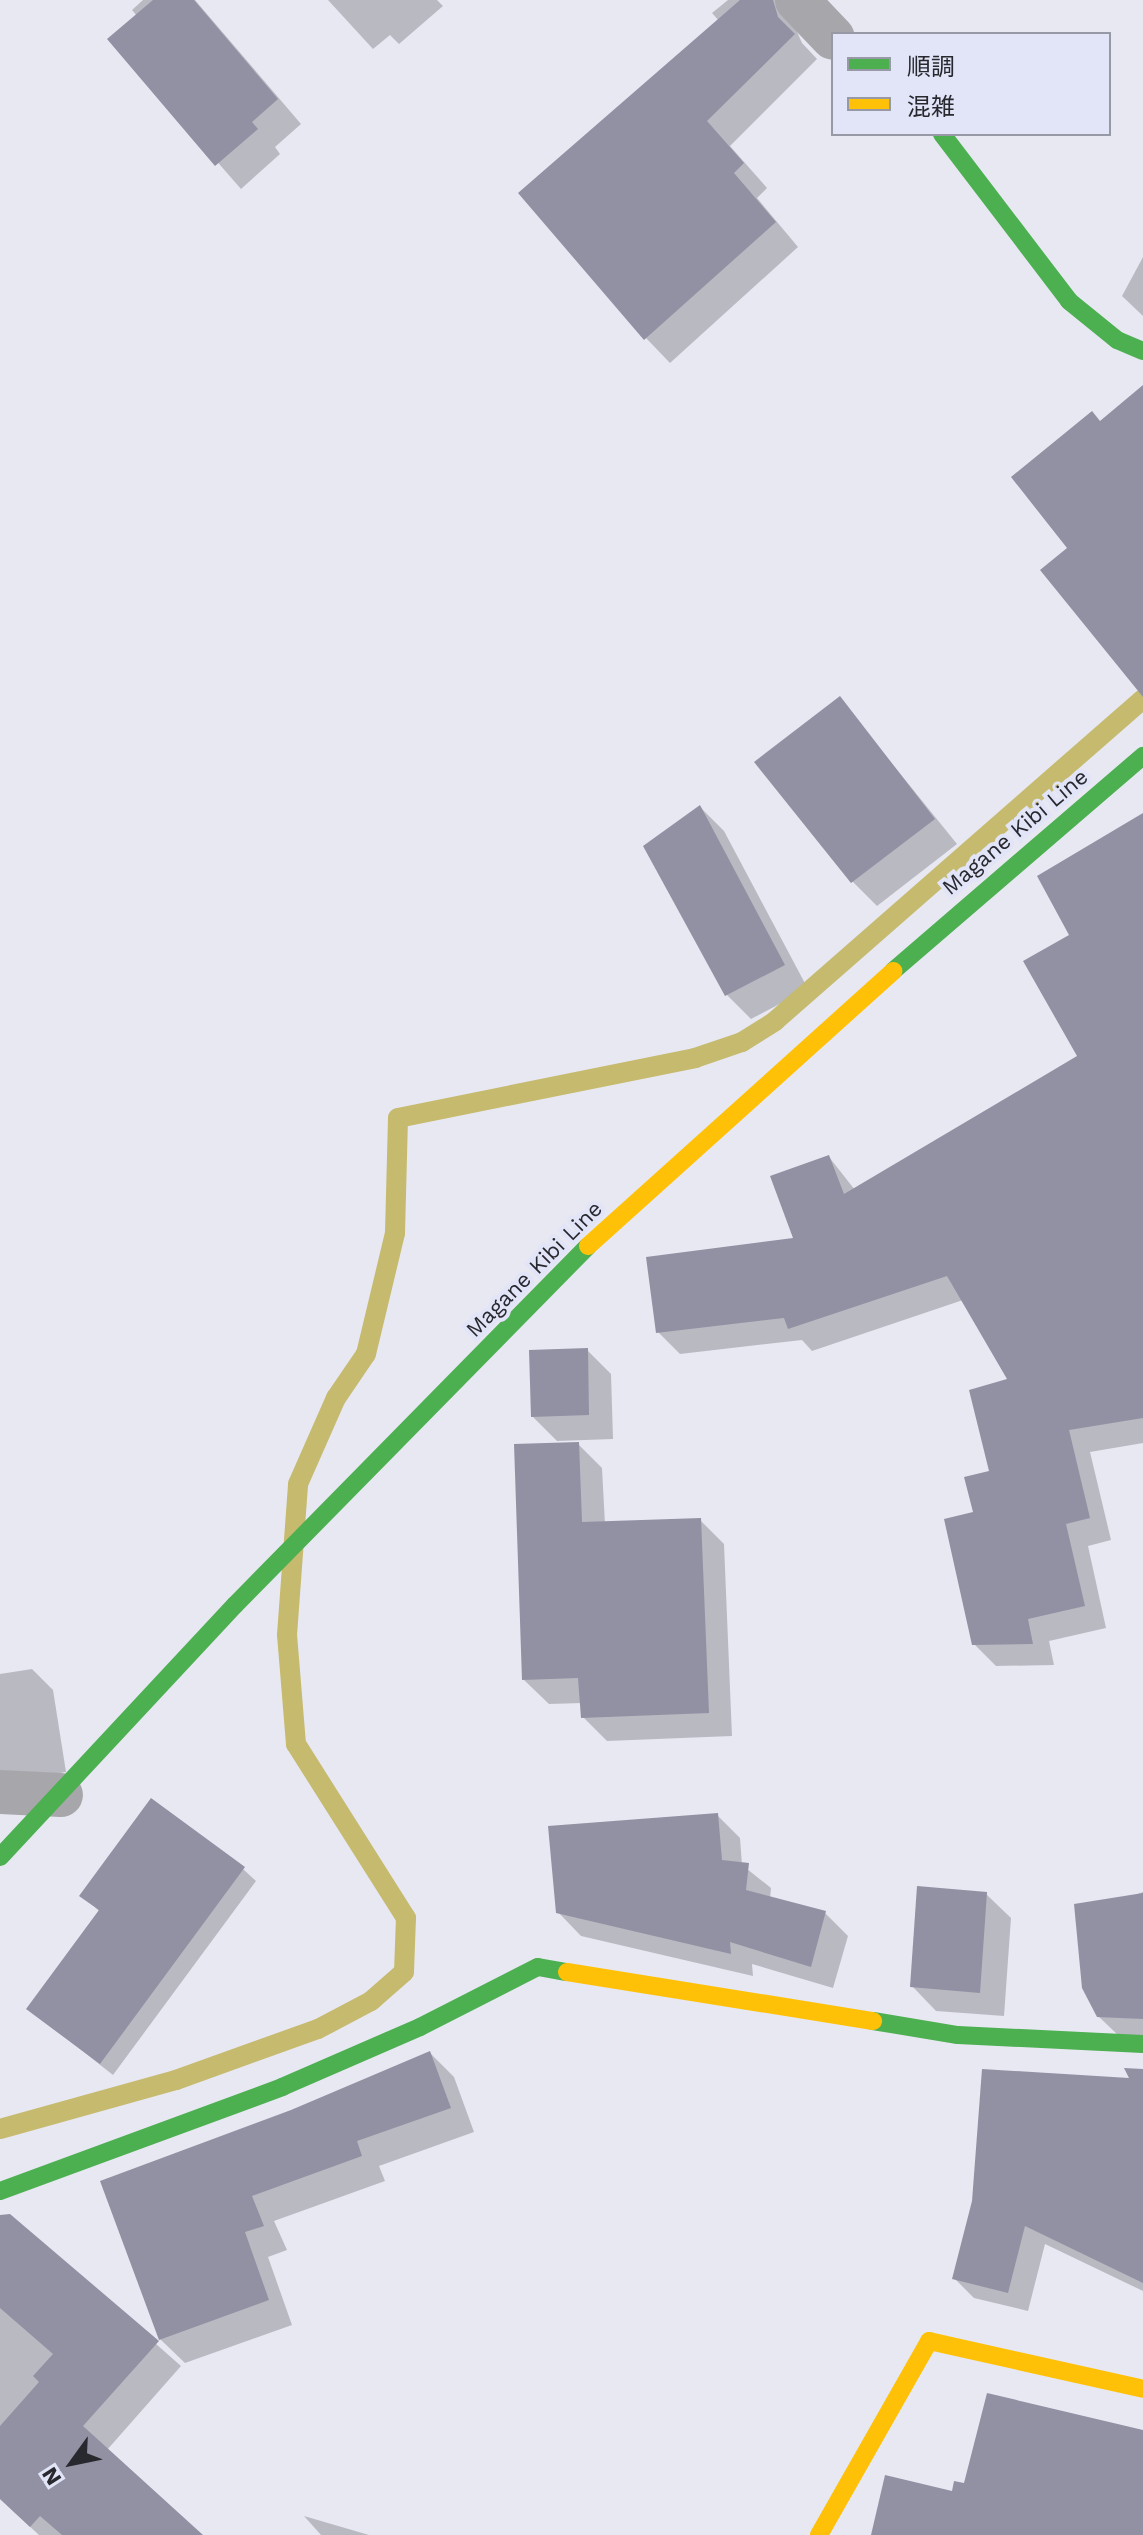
<!DOCTYPE html>
<html>
<head>
<meta charset="utf-8">
<style>
  body { margin:0 }
  #map { position:relative; width:1143px; height:2535px; overflow:hidden; background:#e7e8f2; font-family:"Work Sans","Noto Sans JP",sans-serif }
  div>[style] { position:absolute }
  [style*='--x'] { left:calc(var(--x)*1px); top:calc(var(--y)*1px); width:calc(var(--w)*1px); rotate:calc(var(--a)*1deg) }
  .shadow>* { inset:0; background:#0003 }
  .stream>* { height:20px; margin:-10px; padding:0 10px; transform-origin:10px; border-radius:10px; background:#c6ba6e }
  .building>* { inset:0; background:#9291a4 }
  .street>* { height:44px; margin:-22px; padding:0 22px; transform-origin:22px; border-radius:22px; background:#a7a7ab }
  .fast>* { height:18px; margin:-9px; padding:0 9px; transform-origin:9px; border-radius:9px; background:#4caf50 }
  .slow>* { height:18px; margin:-9px; padding:0 9px; transform-origin:9px; border-radius:9px; background:#ffc107 }
  span { translate:-50% -50%; white-space:nowrap; text-align:center; line-height:1.15; -webkit-text-stroke:8px #e2e4f7; paint-order:stroke }
  .street-label { font-size:22px; color:#28282f }
  .legend { position:absolute; left:831px; top:32px; width:280px; height:104px; box-sizing:border-box; background:#e2e4f7; border:2px solid #9899a7; margin:0; padding:10px 14px; list-style:none; font-size:24px; color:#28282f }
  .legend li { display:flex; align-items:center; gap:16px; height:40px }
  .legend b { width:40px; border:2px solid #9899a7 }
  .north { position:absolute; left:32px; top:2423px; width:80px; height:80px; -webkit-text-stroke:6px #e2e4f7; paint-order:stroke; rotate:237deg; font-size:22px; font-weight:700; line-height:32px; text-align:center; color:#28282f }
  .north::after { content:''; display:block; margin:auto; width:28px; height:36px; background:#28282f; clip-path:polygon(50% 0,100% 100%,50% 72%,0 100%) }
</style>
</head>
<body>
<div id="map">
  <div class="shadow">
    <div style="clip-path:polygon(143px 0,195px 0,301px 124px,275px 147px,280px 154px,241px 189px,110px 39px,137px 16px,132px 10px)"></div>
    <div style="clip-path:polygon(328px 0,437px 0,443px 6px,399px 44px,390px 35px,373px 49px)"></div>
    <div style="clip-path:polygon(728px 0,783px 0,802px 43px,817px 59px,730px 146px,767px 188px,757px 198px,798px 247px,670px 363px,646px 338px,719px 21px,712px 13px)"></div>
    <div style="clip-path:polygon(1143px 257px,1143px 316px,1122px 296px)"></div>
    <div style="clip-path:polygon(839px 698px,957px 844px,877px 906px,852px 881px)"></div>
    <div style="clip-path:polygon(700px 807px,724px 831px,808px 989px,751px 1019px,727px 995px)"></div>
    <div style="clip-path:polygon(1143px 817px,1143px 1443px,1090px 1452px,1111px 1540px,1088px 1546px,1106px 1628px,1049px 1641px,1054px 1665px,996px 1666px,974px 1644px,975px 1513px,991px 1473px,1010px 1381px,963px 1300px,812px 1351px,802px 1340px,680px 1354px,658px 1332px,796px 1240px,829px 1157px,855px 1190px,1080px 1057px,1072px 936px)"></div>
    <div style="clip-path:polygon(587px 1350px,611px 1374px,613px 1439px,557px 1441px,533px 1417px)"></div>
    <div style="clip-path:polygon(578px 1444px,602px 1468px,605px 1524px,700px 1520px,724px 1544px,732px 1736px,607px 1741px,583px 1717px,582px 1703px,549px 1704px,524px 1680px)"></div>
    <div style="clip-path:polygon(32px 1669px,53px 1690px,66px 1772px,0 1783px,0 1674px)"></div>
    <div style="clip-path:polygon(717px 1815px,740px 1838px,742px 1865px,771px 1888px,770px 1899px,825px 1913px,848px 1936px,833px 1988px,752px 1964px,753px 1976px,581px 1936px,558px 1912px)"></div>
    <div style="clip-path:polygon(243px 1869px,256px 1881px,113px 2075px,29px 2009px,100px 1912px,82px 1895px)"></div>
    <div style="clip-path:polygon(1143px 1892px,1143px 2038px,1119px 2036px,1098px 2016px,1127px 1898px)"></div>
    <div style="clip-path:polygon(986px 1894px,1011px 1918px,1004px 2016px,936px 2011px,912px 1986px)"></div>
    <div style="clip-path:polygon(430px 2053px,454px 2077px,474px 2132px,379px 2166px,385px 2181px,274px 2221px,287px 2250px,268px 2257px,292px 2325px,185px 2363px,160px 2339px,291px 2112px)"></div>
    <div style="clip-path:polygon(1143px 2069px,1143px 2291px,1045px 2244px,1028px 2311px,974px 2298px,955px 2279px)"></div>
    <div style="clip-path:polygon(20px 2224px,181px 2366px,107px 2450px,200px 2535px,39px 2535px,0 2499px,0 2248px)"></div>
    <div style="clip-path:polygon(304px 2516px,369px 2535px,321px 2535px)"></div>
  </div>
  <div class="stream">
    <div style="--x:0;--y:2129;--w:183;--a:-15.6"></div>
    <div style="--x:176;--y:2080;--w:151;--a:-19.8"></div>
    <div style="--x:318;--y:2029;--w:60;--a:-27.8"></div>
    <div style="--x:371;--y:2001;--w:44;--a:-41.3"></div>
    <div style="--x:404;--y:1972;--w:54;--a:-87.9"></div>
    <div style="--x:406;--y:1918;--w:206;--a:-122.3"></div>
    <div style="--x:296;--y:1744;--w:109;--a:-94.7"></div>
    <div style="--x:287;--y:1635;--w:151;--a:-85.8"></div>
    <div style="--x:298;--y:1484;--w:94;--a:-66.2"></div>
    <div style="--x:336;--y:1398;--w:53;--a:-55.7"></div>
    <div style="--x:366;--y:1354;--w:124;--a:-76.5"></div>
    <div style="--x:395;--y:1233;--w:115;--a:-88.5"></div>
    <div style="--x:398;--y:1118;--w:303;--a:-11.4"></div>
    <div style="--x:695;--y:1058;--w:50;--a:-18.8"></div>
    <div style="--x:742;--y:1042;--w:39;--a:-32"></div>
    <div style="--x:775;--y:1021;--w:489;--a:-41.2"></div>
  </div>
  <div class="building">
    <div style="clip-path:polygon(153px 0,194px 0,278px 99px,252px 122px,258px 129px,215px 166px,107px 39px)"></div>
    <div style="clip-path:polygon(740px 0,773px 0,778px 17px,795px 34px,707px 121px,744px 163px,734px 173px,776px 222px,644px 340px,518px 193px)"></div>
    <div style="clip-path:polygon(1143px 385px,1143px 697px,1040px 570px,1067px 548px,1011px 477px,1092px 411px,1100px 421px)"></div>
    <div style="clip-path:polygon(840px 696px,935px 819px,851px 883px,754px 762px)"></div>
    <div style="clip-path:polygon(700px 805px,785px 965px,725px 996px,643px 846px)"></div>
    <div style="clip-path:polygon(1143px 813px,1143px 1418px,1069px 1430px,1090px 1518px,1066px 1524px,1085px 1606px,1028px 1619px,1033px 1644px,972px 1645px,944px 1519px,973px 1512px,964px 1477px,989px 1471px,969px 1390px,1007px 1379px,947px 1276px,788px 1329px,784px 1318px,656px 1333px,646px 1257px,793px 1238px,770px 1176px,829px 1155px,844px 1194px,1077px 1056px,1023px 961px,1069px 935px,1037px 876px)"></div>
    <div style="clip-path:polygon(588px 1348px,589px 1415px,531px 1417px,529px 1350px)"></div>
    <div style="clip-path:polygon(579px 1442px,582px 1522px,701px 1518px,709px 1713px,581px 1718px,578px 1678px,522px 1680px,514px 1444px)"></div>
    <div style="clip-path:polygon(151px 1798px,245px 1867px,100px 2064px,26px 2009px,99px 1910px,79px 1896px)"></div>
    <div style="clip-path:polygon(718px 1813px,722px 1860px,749px 1863px,746px 1890px,826px 1911px,811px 1967px,730px 1942px,731px 1954px,556px 1913px,548px 1826px)"></div>
    <div style="clip-path:polygon(917px 1886px,987px 1892px,980px 1993px,910px 1987px)"></div>
    <div style="clip-path:polygon(1143px 1893px,1143px 2019px,1097px 2017px,1082px 1988px,1074px 1904px)"></div>
    <div style="clip-path:polygon(430px 2051px,451px 2108px,357px 2141px,362px 2156px,252px 2196px,264px 2226px,245px 2232px,269px 2300px,159px 2340px,100px 2181px,291px 2110px)"></div>
    <div style="clip-path:polygon(1124px 2068px,1143px 2069px,1143px 2283px,1025px 2226px,1008px 2293px,952px 2279px,972px 2201px,982px 2069px,1129px 2078px)"></div>
    <div style="clip-path:polygon(10px 2214px,159px 2341px,83px 2426px,203px 2535px,62px 2535px,40px 2516px,30px 2527px,0 2499px,0 2426px,39px 2382px,33px 2376px,53px 2354px,0 2308px,0 2215px)"></div>
    <div style="clip-path:polygon(987px 2393px,1143px 2430px,1143px 2535px,871px 2535px,885px 2475px,952px 2491px,954px 2481px,964px 2483px)"></div>
  </div>
  <div class="street">
    <div style="--x:797;--y:0;--w:52;--a:46.5"></div>
    <div style="--x:0;--y:1792;--w:61;--a:2.8"></div>
  </div>
  <div class="fast">
    <div style="--x:942;--y:134;--w:210;--a:52.7"></div>
    <div style="--x:1069;--y:301;--w:62;--a:39.1"></div>
    <div style="--x:1117;--y:340;--w:28;--a:23"></div>
    <div style="--x:893;--y:971;--w:330;--a:-40.7"></div>
    <div style="--x:0;--y:1857;--w:345;--a:-47"></div>
    <div style="--x:235;--y:1605;--w:503;--a:-45.48"></div>
    <div style="--x:873;--y:2021;--w:86;--a:9.4"></div>
    <div style="--x:958;--y:2035;--w:185;--a:2.8"></div>
    <div style="--x:0;--y:2191;--w:301;--a:-20.2"></div>
    <div style="--x:282;--y:2087;--w:150;--a:-23.5"></div>
    <div style="--x:420;--y:2027;--w:132;--a:-27"></div>
    <div style="--x:538;--y:1967;--w:29;--a:10"></div>
  </div>
  <div class="slow">
    <div style="--x:588;--y:1246;--w:411;--a:-42"></div>
    <div style="--x:567;--y:1972;--w:310;--a:9.1"></div>
    <div style="--x:819;--y:2535;--w:223;--a:-60.4"></div>
    <div style="--x:929;--y:2341;--w:219;--a:12.6"></div>
  </div>
  <div class="street-label">
    <span style="left:1015px;top:832px;rotate:-40deg">Magane Kibi Line</span>
    <span style="left:534px;top:1269px;rotate:-45deg">Magane Kibi Line</span>
  </div>
  <ul class="legend">
  <li><b style="height:10px;background:#4caf50"></b>順調</li>
  <li><b style="height:10px;background:#ffc107"></b>混雑</li>
  </ul>
  <div class="north">N</div>
</div>
</body>
</html>
